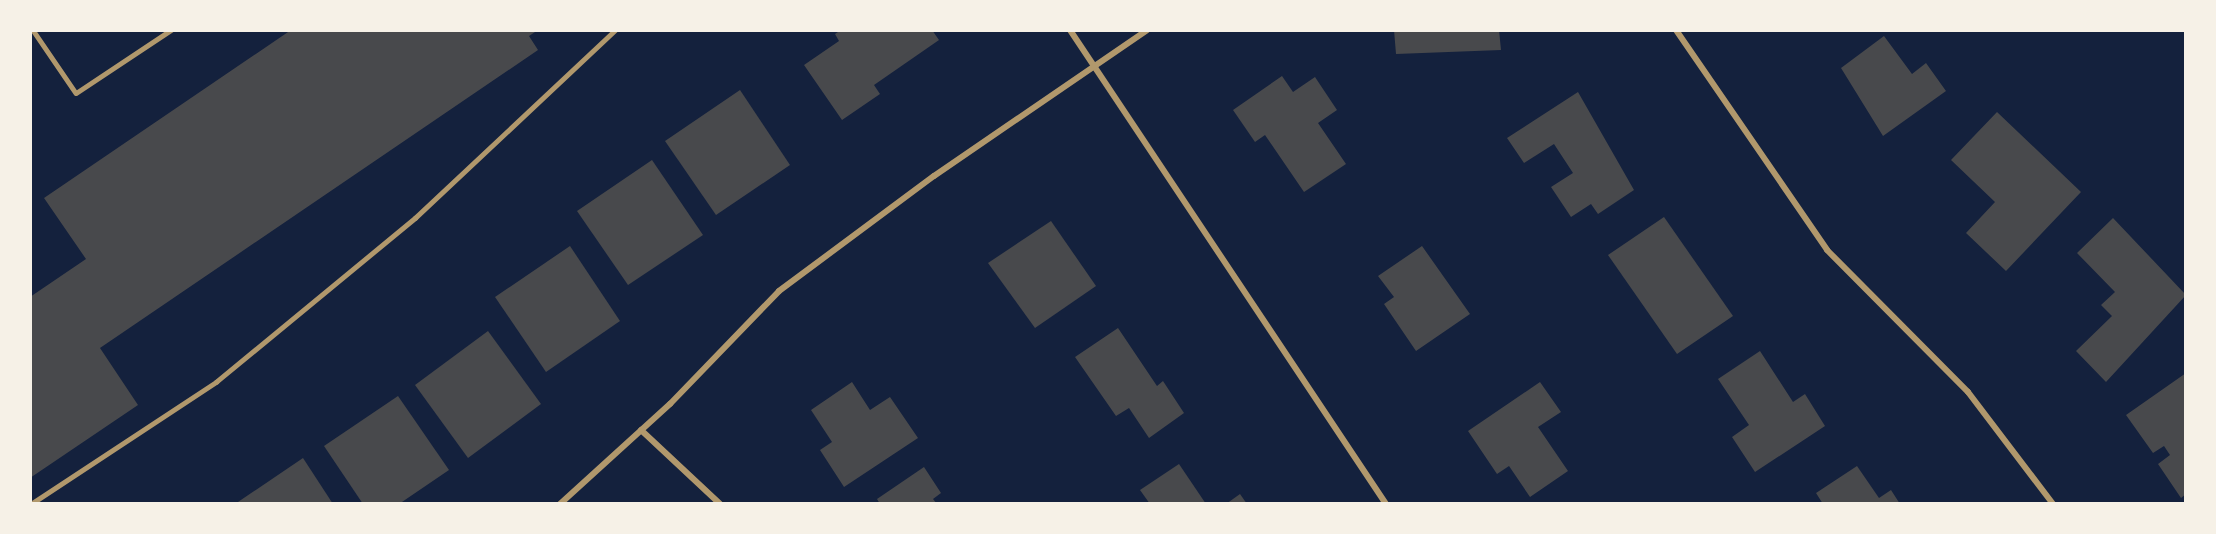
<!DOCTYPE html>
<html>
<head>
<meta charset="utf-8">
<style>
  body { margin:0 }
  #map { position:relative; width:2216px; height:534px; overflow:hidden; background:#14213d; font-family:"Nunito Sans",sans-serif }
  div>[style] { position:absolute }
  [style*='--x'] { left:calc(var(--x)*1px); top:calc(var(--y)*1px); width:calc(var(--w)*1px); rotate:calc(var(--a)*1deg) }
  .building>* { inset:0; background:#48494c }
  .service>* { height:4.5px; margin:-2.25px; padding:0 2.25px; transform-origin:2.25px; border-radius:2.25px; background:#b1986c }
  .minor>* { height:6px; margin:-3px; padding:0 3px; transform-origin:3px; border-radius:3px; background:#b1986c }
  span { translate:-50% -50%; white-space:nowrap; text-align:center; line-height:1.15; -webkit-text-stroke:4.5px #f6f1e7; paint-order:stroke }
  .frame { position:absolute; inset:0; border:32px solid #f6f1e7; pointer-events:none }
</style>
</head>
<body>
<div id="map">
  <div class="building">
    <div style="clip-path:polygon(291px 30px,538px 30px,529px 36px,538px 50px,100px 348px,138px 405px,30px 478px,30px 297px,86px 259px,44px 198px)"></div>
    <div style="clip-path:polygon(841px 30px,932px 30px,939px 40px,874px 85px,880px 94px,842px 120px,804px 65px,839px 41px,835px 34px)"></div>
    <div style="clip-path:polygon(1394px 30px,1499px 30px,1501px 50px,1396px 54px)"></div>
    <div style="clip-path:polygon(1884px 36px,1912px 74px,1926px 63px,1946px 91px,1883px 136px,1841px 68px)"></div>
    <div style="clip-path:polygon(1282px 76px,1293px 92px,1315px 77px,1337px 110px,1318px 123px,1346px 164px,1304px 192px,1265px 135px,1255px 142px,1233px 110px)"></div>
    <div style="clip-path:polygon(740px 90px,790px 165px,716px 215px,665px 141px)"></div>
    <div style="clip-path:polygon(1578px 92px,1634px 190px,1598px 214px,1591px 204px,1571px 217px,1551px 187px,1573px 173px,1554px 144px,1524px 163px,1507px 138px)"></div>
    <div style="clip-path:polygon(1997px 112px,2081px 192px,2006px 271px,1966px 233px,1995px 202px,1951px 160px)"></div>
    <div style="clip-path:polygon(652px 160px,703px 235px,628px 285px,577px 211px)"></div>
    <div style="clip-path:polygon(1664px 217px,1733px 316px,1677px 354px,1608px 255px)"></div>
    <div style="clip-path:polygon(2113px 218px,2186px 295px,2106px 382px,2076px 351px,2112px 316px,2101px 305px,2115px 292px,2077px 253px)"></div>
    <div style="clip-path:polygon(1051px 221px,1096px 286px,1035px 328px,988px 263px)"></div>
    <div style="clip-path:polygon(570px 246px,620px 321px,546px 372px,495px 297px)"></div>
    <div style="clip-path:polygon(1422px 246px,1470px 314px,1416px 351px,1384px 304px,1394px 297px,1378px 276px)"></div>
    <div style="clip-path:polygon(1118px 328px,1157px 386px,1163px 381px,1184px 413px,1149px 438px,1129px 408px,1116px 416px,1075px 357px)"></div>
    <div style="clip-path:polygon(488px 331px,541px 404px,468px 458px,415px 385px)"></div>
    <div style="clip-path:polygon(1760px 351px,1793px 402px,1805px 394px,1825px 426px,1755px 472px,1732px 437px,1749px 425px,1718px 379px)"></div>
    <div style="clip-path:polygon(2186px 373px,2186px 494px,2181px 498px,2158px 464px,2170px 455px,2164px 446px,2153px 453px,2126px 415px)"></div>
    <div style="clip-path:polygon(852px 382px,870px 410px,890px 397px,918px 438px,844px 487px,820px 450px,832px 442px,811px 410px)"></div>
    <div style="clip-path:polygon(1540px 382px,1561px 412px,1538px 427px,1568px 471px,1530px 497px,1509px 466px,1497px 474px,1468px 431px)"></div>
    <div style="clip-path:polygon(398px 396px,449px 470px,399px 504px,363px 504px,324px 446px)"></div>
    <div style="clip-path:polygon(303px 458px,333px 504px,235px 504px)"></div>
    <div style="clip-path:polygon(1179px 464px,1206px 504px,1150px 504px,1140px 490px)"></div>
    <div style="clip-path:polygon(1857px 466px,1879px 498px,1891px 490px,1900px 504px,1823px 504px,1816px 493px)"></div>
    <div style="clip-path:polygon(924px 467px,941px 493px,933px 499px,937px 504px,880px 504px,877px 499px)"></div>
    <div style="clip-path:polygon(1240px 494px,1247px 504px,1226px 504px)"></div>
  </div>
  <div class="service">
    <div style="--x:33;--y:30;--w:76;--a:55.7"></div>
    <div style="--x:76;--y:93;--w:114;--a:-33.6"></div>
    <div style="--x:31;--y:504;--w:222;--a:-33.4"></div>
    <div style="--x:216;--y:382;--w:258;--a:-39.5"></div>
    <div style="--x:415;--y:218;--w:274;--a:-43.2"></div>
  </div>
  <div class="minor">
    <div style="--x:1070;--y:30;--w:570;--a:56.31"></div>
    <div style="--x:1676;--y:30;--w:267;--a:55.5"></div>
    <div style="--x:1827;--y:250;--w:200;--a:45.2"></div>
    <div style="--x:1968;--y:392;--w:141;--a:52.8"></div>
    <div style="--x:641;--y:430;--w:108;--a:43.1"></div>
    <div style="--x:560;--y:504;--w:149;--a:-42.3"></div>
    <div style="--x:670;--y:404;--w:157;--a:-46"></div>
    <div style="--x:779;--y:291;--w:193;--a:-36.6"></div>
    <div style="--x:934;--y:176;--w:258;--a:-34.4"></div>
  </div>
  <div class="frame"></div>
</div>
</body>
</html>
